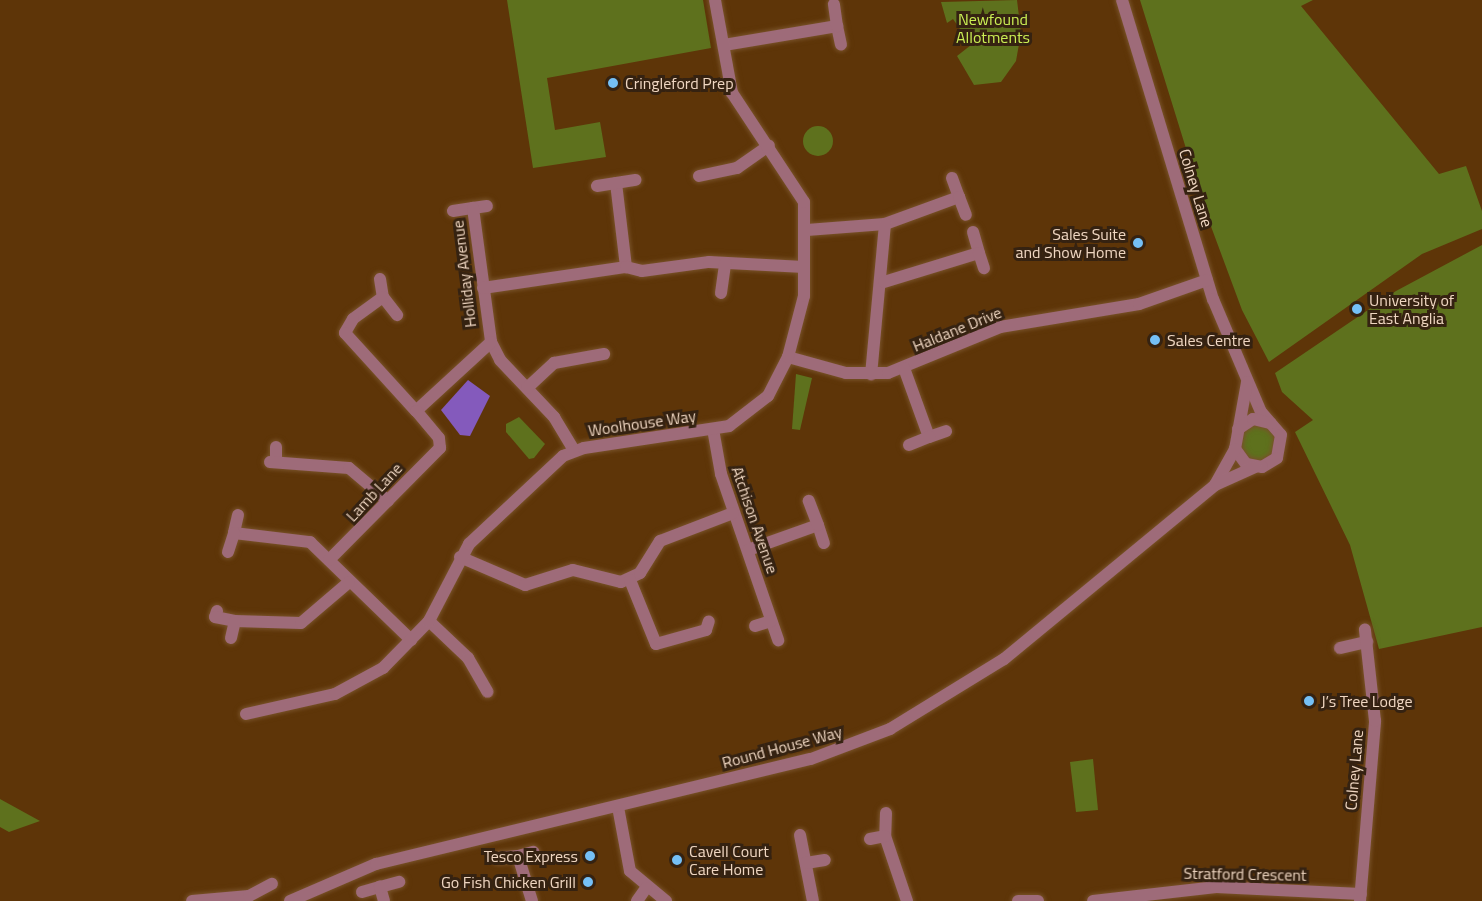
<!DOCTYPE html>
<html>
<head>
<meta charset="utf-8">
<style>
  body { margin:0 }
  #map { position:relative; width:1482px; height:901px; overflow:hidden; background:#5e3508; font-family:"Titillium Web",sans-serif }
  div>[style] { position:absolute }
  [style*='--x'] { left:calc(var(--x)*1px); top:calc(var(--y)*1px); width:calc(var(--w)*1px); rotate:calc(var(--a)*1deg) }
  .green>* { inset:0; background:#5e711d }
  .round { border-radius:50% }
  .water>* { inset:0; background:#845abc }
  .roads { filter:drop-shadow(0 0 2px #785229) drop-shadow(0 0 2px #785229) }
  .minor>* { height:12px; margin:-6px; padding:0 6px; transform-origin:6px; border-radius:6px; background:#9e6b79 }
  .dots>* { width:16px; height:16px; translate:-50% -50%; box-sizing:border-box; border:3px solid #352211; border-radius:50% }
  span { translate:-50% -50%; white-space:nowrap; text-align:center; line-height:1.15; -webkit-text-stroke:6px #352211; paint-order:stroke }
  .park-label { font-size:16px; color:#caee54 }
  .poi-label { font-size:16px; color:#efd6c1 }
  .left { translate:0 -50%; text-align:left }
  .right { translate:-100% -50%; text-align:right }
  .street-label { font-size:16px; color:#efd6c1 }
</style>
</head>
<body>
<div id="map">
  <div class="green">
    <div style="clip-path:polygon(507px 0,703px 0,711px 48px,547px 78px,555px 130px,600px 122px,606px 157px,533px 168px)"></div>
    <div style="clip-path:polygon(1017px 0,1021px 33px,1016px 61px,1001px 82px,974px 85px,957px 56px,971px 45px,953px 19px,947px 23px,941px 2px)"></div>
    <div style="clip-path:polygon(1140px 0,1313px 0,1301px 6px,1439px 174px,1466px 166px,1482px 211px,1482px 229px,1422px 254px,1269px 362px,1242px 310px,1206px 213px)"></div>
    <div class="round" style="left:803px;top:126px;width:30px;height:30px"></div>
    <div style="clip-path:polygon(1482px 245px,1482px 627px,1379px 649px,1350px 545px,1295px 432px,1313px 420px,1282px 392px,1275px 373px,1396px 291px)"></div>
    <div style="clip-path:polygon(796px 374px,812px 378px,800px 430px,792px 429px)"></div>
    <div style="clip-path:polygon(519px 417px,545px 444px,534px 458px,529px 459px,506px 432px,506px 424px)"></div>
    <div class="round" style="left:1240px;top:425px;width:36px;height:36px"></div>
    <div style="clip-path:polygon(1093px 759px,1098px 810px,1076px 812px,1070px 762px)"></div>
    <div style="clip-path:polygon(0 799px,40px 821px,9px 832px,0 827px)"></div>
  </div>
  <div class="water">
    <div style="clip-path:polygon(468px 380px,490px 396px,470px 436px,460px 435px,441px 410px)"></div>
  </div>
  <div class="roads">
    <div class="minor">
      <div style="--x:1122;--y:0;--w:313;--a:73.1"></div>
      <div style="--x:1213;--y:299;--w:123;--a:67"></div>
      <div style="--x:1261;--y:412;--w:30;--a:49"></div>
      <div style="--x:1281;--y:435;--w:23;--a:100"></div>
      <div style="--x:1277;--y:458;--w:17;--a:149"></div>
      <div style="--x:1262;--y:467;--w:16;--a:-169"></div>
      <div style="--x:1246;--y:464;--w:19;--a:-126"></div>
      <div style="--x:1235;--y:449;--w:68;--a:-79.8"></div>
      <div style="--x:837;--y:26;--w:19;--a:78"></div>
      <div style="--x:724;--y:45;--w:115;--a:-9.5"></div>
      <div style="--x:837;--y:26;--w:22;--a:-98"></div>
      <div style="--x:699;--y:176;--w:39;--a:-12"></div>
      <div style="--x:737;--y:168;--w:39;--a:-35"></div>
      <div style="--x:952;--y:178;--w:20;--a:70"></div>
      <div style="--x:616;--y:183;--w:85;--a:83.2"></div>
      <div style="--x:597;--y:186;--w:39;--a:-9"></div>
      <div style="--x:473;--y:208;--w:14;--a:-8"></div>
      <div style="--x:453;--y:211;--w:20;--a:-9"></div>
      <div style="--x:473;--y:208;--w:135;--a:82.3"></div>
      <div style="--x:491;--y:342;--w:20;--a:63"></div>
      <div style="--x:500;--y:360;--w:79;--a:46.5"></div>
      <div style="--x:554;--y:417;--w:39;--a:59"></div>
      <div style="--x:885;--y:224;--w:79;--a:-20"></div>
      <div style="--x:959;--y:197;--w:19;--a:69"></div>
      <div style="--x:807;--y:230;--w:78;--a:-4.4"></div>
      <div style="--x:885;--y:224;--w:151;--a:95.3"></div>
      <div style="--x:973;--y:232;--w:22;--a:74"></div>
      <div style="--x:380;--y:279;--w:18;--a:81"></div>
      <div style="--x:383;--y:297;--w:37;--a:144"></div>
      <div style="--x:353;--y:319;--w:16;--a:120"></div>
      <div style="--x:345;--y:333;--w:105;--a:47.7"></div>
      <div style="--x:416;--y:411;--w:102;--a:-42.6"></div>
      <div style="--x:884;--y:282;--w:99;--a:-17"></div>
      <div style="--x:979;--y:253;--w:16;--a:72"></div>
      <div style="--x:483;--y:288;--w:145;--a:-8.4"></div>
      <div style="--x:626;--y:267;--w:16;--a:14"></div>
      <div style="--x:642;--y:271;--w:68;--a:-7.7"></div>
      <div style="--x:709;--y:262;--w:95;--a:3"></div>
      <div style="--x:721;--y:293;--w:30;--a:-82"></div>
      <div style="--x:383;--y:297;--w:23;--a:52"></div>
      <div style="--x:788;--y:357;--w:60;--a:15.4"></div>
      <div style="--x:846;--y:373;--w:42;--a:0"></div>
      <div style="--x:888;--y:373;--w:121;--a:-22.3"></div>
      <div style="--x:1000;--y:327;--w:141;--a:-9.4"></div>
      <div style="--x:1139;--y:304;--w:72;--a:-19.4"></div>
      <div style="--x:904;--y:368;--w:73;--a:70.1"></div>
      <div style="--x:929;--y:437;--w:18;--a:-19"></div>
      <div style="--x:527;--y:388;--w:37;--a:-43"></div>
      <div style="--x:554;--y:363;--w:51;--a:-10.2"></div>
      <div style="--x:713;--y:429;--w:46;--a:79.9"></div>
      <div style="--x:721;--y:474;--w:176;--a:71"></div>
      <div style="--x:1238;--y:429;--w:18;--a:-34"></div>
      <div style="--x:1253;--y:419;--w:18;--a:13"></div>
      <div style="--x:909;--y:445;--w:22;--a:-22"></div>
      <div style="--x:276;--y:447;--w:15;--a:90"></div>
      <div style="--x:270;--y:462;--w:79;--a:4.3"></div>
      <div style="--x:349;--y:468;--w:51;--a:40.2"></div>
      <div style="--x:1215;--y:485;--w:41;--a:-60.9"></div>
      <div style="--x:238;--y:515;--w:18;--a:103"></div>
      <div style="--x:234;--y:533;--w:77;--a:6.8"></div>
      <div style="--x:310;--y:542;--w:141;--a:44.1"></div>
      <div style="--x:818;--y:525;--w:19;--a:72"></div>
      <div style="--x:748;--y:550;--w:74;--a:-19.7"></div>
      <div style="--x:818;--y:525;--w:26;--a:-111"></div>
      <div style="--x:228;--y:552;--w:20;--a:-72"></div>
      <div style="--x:460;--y:557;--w:71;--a:23.3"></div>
      <div style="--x:525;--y:585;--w:50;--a:-17.4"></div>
      <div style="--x:573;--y:570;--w:49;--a:14"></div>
      <div style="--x:621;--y:582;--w:21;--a:-25"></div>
      <div style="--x:640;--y:573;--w:38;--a:-58"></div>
      <div style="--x:660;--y:541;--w:78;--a:-21"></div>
      <div style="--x:329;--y:560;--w:158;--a:-45.3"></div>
      <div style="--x:440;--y:448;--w:10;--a:-96"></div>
      <div style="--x:439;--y:438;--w:35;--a:-130"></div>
      <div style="--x:630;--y:580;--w:69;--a:67.9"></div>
      <div style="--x:656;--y:644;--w:52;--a:-15.6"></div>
      <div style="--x:706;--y:630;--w:9;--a:-72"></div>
      <div style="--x:217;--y:611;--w:6;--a:108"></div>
      <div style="--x:215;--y:617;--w:20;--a:11"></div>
      <div style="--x:235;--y:621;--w:66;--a:1.7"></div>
      <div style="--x:301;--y:623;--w:63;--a:-40.5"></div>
      <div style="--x:429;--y:621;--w:54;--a:43.5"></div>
      <div style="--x:468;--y:658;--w:39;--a:60"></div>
      <div style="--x:755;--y:626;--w:17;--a:-17"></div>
      <div style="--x:231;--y:638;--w:17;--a:-77"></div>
      <div style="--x:1340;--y:648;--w:28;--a:-13"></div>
      <div style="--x:246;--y:714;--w:91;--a:-12.7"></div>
      <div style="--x:335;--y:694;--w:55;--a:-28.4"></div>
      <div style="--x:383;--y:668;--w:66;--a:-45.6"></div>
      <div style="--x:429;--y:621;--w:87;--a:-62.5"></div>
      <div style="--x:469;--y:544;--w:129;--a:-43.1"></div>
      <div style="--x:563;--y:456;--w:22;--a:-21"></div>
      <div style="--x:584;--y:448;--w:147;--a:-8.6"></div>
      <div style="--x:729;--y:426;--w:49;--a:-37.6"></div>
      <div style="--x:768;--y:396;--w:44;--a:-62.9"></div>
      <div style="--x:788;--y:357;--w:63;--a:-75.3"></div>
      <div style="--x:804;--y:296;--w:94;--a:-90"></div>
      <div style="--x:804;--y:202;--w:131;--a:-123.4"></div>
      <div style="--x:732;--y:93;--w:95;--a:-100.4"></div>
      <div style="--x:618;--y:807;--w:65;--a:79.4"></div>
      <div style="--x:630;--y:871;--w:47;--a:39.8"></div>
      <div style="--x:886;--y:813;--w:23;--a:92"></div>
      <div style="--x:885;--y:836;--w:69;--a:71.3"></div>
      <div style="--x:800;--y:835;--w:67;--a:78.9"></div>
      <div style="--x:870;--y:839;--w:15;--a:-11"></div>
      <div style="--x:498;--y:858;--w:20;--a:-6"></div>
      <div style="--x:806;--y:863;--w:19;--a:-9"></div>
      <div style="--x:362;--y:892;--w:19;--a:-16"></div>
      <div style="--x:192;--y:901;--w:57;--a:-5"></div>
      <div style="--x:249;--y:896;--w:26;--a:-28"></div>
      <div style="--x:290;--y:901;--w:94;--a:-23.3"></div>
      <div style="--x:376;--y:864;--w:447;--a:-13.6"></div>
      <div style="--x:811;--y:759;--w:85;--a:-20.8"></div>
      <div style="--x:890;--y:729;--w:134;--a:-31.6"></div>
      <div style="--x:1004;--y:659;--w:273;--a:-39.5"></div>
      <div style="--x:1215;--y:485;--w:44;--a:-24.2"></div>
      <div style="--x:384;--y:901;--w:15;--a:-106"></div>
      <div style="--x:380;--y:887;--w:20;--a:-15"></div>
      <div style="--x:532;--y:901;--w:47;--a:-107.3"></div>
      <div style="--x:518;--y:856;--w:16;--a:-15"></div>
      <div style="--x:637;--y:901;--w:16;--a:-55"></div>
      <div style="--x:1018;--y:901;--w:20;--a:0"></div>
      <div style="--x:1093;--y:901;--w:124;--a:-6.5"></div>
      <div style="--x:1216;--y:887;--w:145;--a:2.8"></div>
      <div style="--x:1360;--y:901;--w:181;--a:-85.2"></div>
      <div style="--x:1375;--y:721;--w:92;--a:-96.3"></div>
    </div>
  </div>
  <div class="dots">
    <div style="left:613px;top:83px;background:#75c0f6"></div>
    <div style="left:1138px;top:243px;background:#75c0f6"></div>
    <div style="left:1357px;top:309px;background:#75c0f6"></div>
    <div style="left:1155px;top:340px;background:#75c0f6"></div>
    <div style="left:1309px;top:701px;background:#75c0f6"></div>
    <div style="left:590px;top:856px;background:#75c0f6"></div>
    <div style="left:677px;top:860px;background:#75c0f6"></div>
    <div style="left:588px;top:882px;background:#75c0f6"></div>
  </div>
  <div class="park-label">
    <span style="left:993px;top:28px">Newfound<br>Allotments</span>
  </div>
  <div class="poi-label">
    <span class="left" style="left:625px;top:83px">Cringleford Prep</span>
    <span class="right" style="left:1126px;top:243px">Sales Suite<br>and Show Home</span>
    <span class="left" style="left:1369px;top:309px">University of<br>East Anglia</span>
    <span class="left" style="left:1167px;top:340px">Sales Centre</span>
    <span class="left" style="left:1321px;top:701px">J’s Tree Lodge</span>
    <span class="left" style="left:689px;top:860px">Cavell Court<br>Care Home</span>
    <span class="right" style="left:578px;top:856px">Tesco Express</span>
    <span class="right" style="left:576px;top:882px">Go Fish Chicken Grill</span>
  </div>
  <div class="street-label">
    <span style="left:1196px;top:188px;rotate:73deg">Colney Lane</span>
    <span style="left:464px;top:274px;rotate:-97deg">Holliday Avenue</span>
    <span style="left:957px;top:329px;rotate:-22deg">Haldane Drive</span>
    <span style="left:642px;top:423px;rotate:-8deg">Woolhouse Way</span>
    <span style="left:374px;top:492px;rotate:-47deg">Lamb Lane</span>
    <span style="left:755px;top:520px;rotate:71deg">Atchison Avenue</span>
    <span style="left:782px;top:747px;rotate:-15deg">Round House Way</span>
    <span style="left:1354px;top:770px;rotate:-85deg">Colney Lane</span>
    <span style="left:1245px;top:874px;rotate:1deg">Stratford Crescent</span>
  </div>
</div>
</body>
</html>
